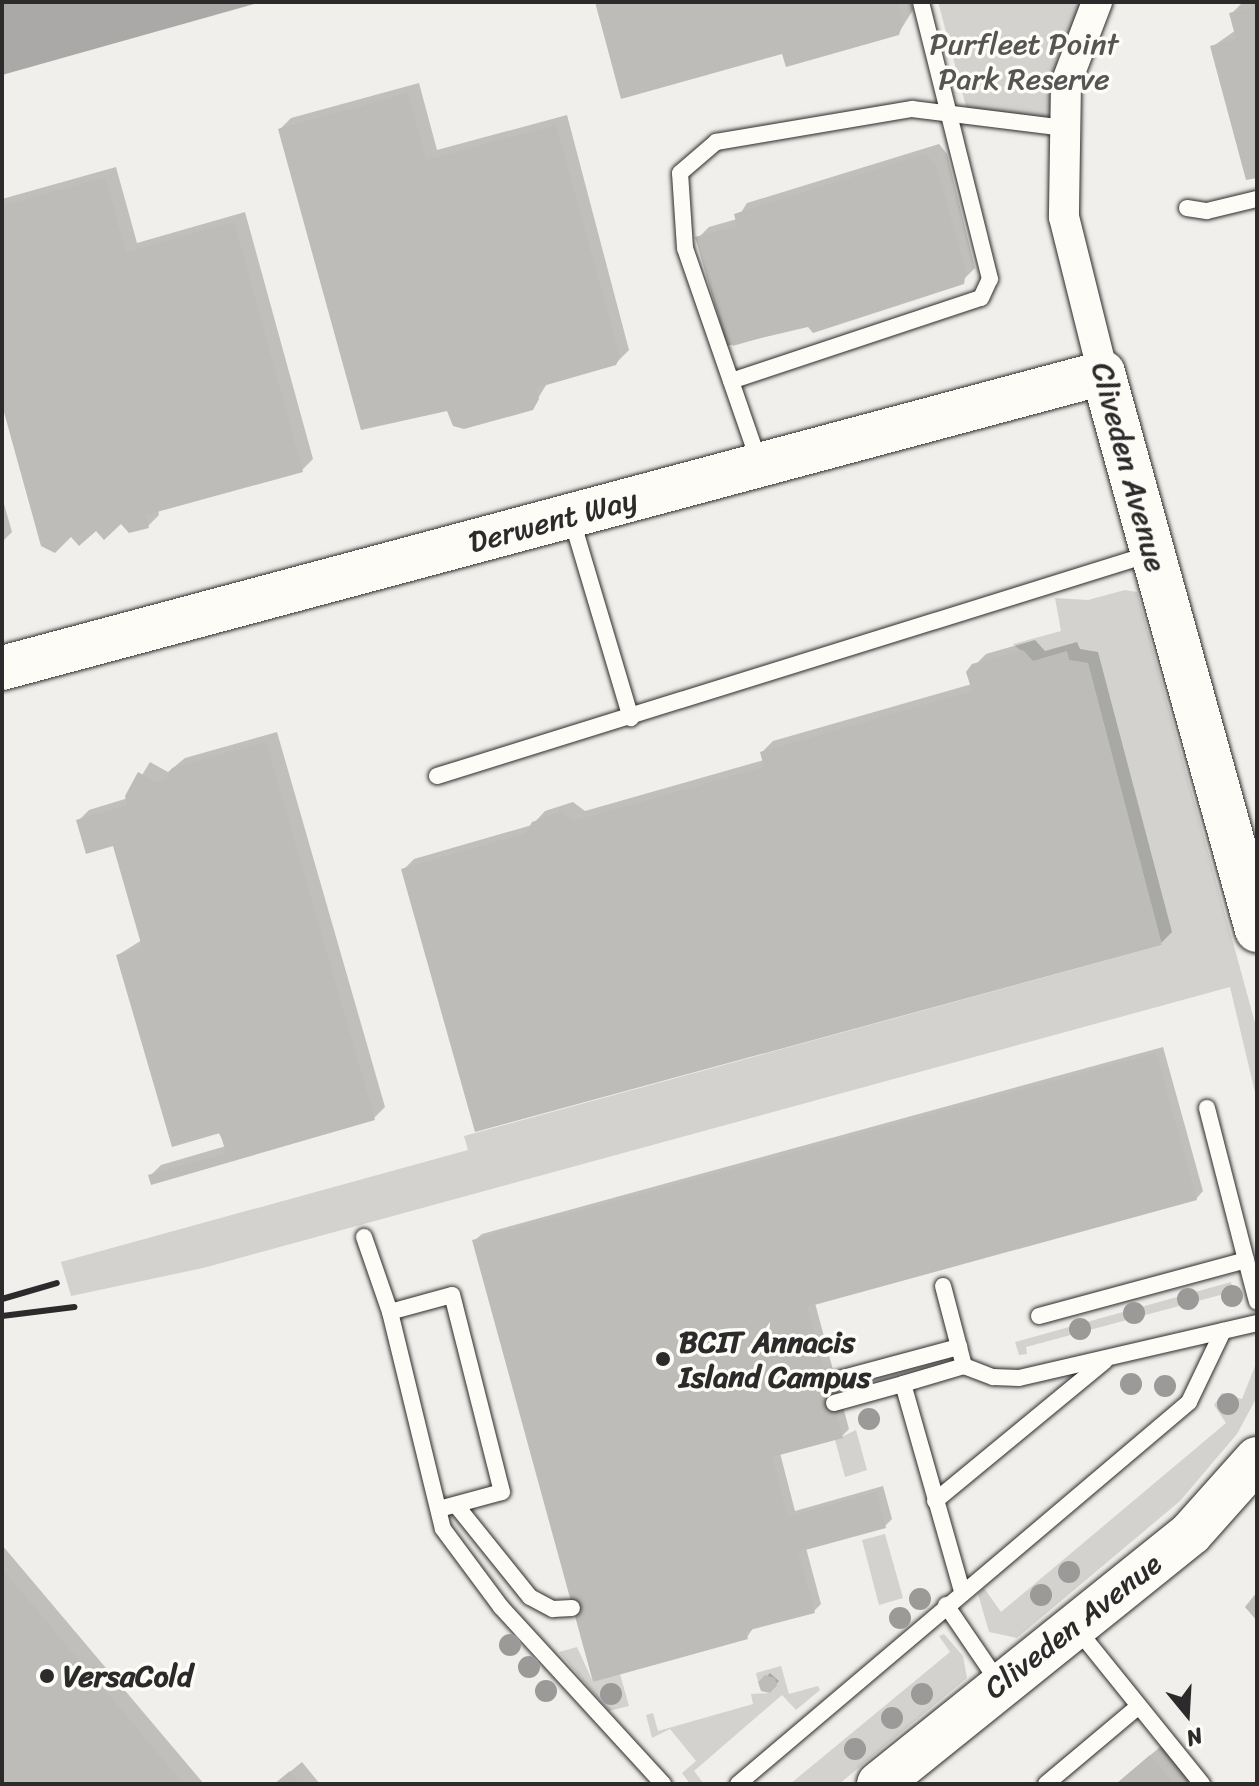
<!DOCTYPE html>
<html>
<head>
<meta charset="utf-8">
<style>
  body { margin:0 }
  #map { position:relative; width:1259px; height:1786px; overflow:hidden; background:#f0efeb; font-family:Sriracha,sans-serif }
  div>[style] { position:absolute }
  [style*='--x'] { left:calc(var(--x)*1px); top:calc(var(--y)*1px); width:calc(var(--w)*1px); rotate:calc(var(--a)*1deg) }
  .green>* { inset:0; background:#d3d2cf }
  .water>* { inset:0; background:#aaa9a7 }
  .shadow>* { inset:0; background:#0003 }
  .building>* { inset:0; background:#bdbcb8 }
  .roads { filter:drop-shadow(0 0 2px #2b2b2b) drop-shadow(0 0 2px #2b2b2b) }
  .lane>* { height:16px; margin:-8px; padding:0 8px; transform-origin:8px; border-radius:8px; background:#fdfcf7 }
  .street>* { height:30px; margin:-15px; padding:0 15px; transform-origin:15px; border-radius:15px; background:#fdfcf7 }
  .secondary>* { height:44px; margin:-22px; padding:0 22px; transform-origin:22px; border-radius:22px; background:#fdfcf7 }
  .rail>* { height:6px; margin:-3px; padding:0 3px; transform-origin:3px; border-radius:3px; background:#2b2b2b }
  .trees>* { width:22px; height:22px; margin:-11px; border-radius:50%; background:#9b9a98 }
  .dots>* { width:22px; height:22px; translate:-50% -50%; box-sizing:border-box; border:4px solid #fdfcf7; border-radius:50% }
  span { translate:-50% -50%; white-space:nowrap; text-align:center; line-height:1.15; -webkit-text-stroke:7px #fdfcf7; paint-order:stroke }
  .park-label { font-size:30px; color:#555554 }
  .street-label { font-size:30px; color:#2b2b2b }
  .poi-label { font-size:30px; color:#2b2b2b; font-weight:700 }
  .left { translate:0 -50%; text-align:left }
  .frame { position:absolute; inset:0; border:4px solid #2b2b2b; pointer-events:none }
  .north { position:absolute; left:1147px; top:1674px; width:80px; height:80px; -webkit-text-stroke:6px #fdfcf7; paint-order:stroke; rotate:162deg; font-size:22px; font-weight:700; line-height:32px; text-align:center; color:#2b2b2b }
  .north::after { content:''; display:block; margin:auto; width:28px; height:36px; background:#2b2b2b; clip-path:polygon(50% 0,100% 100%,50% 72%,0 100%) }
</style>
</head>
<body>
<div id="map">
  <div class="green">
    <div style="clip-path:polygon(938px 2px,1102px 2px,1065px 128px,967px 110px)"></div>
    <div style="clip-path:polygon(1125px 590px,1137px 592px,1257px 1030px,1257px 1101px,1230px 987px,203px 1268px,71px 1296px,61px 1262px,468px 1150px,464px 1136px,1162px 945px,1088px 663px,1069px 660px,1066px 652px,1033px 661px,1013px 644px,1061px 631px,1055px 598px,1088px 600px)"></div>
    <div style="clip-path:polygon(1231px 1282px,1236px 1299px,1228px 1302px,1224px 1294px,1026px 1347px,1027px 1354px,1019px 1355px,1015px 1342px)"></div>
    <div style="clip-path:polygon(1257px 1361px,1257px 1397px,1237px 1434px,1180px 1501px,1017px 1638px,989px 1632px,978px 1594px,984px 1588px,1001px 1612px,1226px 1423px,1214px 1405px,1222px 1393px,1242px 1399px)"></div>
    <div style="clip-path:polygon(856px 1430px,867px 1470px,845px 1477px,835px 1440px)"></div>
    <div style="clip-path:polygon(885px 1534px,903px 1598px,879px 1605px,862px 1540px)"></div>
    <div style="clip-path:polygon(944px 1634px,963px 1656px,967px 1678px,839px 1784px,790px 1784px,950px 1652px,939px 1636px)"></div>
    <div style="clip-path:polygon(577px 1647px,593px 1682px,620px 1674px,629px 1706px,609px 1711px,559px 1652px)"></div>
    <div style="clip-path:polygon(781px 1666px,789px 1694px,818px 1686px,820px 1690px,796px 1710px,782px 1695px,694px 1771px,704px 1784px,690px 1784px,682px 1773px,696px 1761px,670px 1729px,652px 1738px,646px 1715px,653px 1713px,658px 1731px,753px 1704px,751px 1694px,770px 1693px,777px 1686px,766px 1675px,758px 1682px,756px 1673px)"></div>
  </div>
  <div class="water">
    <div style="clip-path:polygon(2px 2px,261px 2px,2px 75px)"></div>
  </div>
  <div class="shadow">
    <div style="clip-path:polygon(599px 2px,911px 2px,913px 10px,898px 34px,784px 51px)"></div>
    <div style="clip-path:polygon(1243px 2px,1257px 2px,1257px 175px,1212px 47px,1236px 30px,1231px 14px)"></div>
    <div style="clip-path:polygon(419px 83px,437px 150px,567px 115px,629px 350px,618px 361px,548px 382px,532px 408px,449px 408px,280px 129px,291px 118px)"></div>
    <div style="clip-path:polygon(939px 144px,947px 154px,975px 268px,964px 279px,733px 346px,698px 238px,709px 227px,737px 219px,747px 203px)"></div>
    <div style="clip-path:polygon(116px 167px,137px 243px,245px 212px,313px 459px,302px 470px,158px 509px,159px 515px,148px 526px,2px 397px,2px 199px)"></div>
    <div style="clip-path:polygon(2px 497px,12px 532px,2px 542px)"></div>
    <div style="clip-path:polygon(1035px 640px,1045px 651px,1077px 642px,1080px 649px,1098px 652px,1172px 932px,1161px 943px,403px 870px,414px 859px,532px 825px,545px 811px,573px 802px,585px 811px,764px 760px,762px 752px,773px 741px,972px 684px,974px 666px,986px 654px)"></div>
    <div style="clip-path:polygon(277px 732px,385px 1107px,374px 1118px,150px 1176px,161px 1165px,226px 1146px,118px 955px,142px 940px,114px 843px,78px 821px,89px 810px,128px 798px,150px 762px,168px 772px,185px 758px)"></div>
    <div style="clip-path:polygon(1163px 1047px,1203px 1191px,1196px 1199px,815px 1303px,849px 1429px,842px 1436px,780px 1453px,795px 1511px,883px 1486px,892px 1519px,885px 1526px,806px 1548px,821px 1604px,814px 1611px,754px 1627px,747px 1637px,474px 1241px,482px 1234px)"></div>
    <div style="clip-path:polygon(2px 1545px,204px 1784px,2px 1784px)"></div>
    <div style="clip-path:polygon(770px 1673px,779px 1681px,769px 1691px,764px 1679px)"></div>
    <div style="clip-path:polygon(1166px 1742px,1200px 1784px,1116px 1784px)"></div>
    <div style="clip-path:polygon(302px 1762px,320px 1784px,275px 1784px)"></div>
  </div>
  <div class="building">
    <div style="clip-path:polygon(595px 2px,897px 2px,903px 22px,899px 35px,786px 67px,782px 54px,621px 99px)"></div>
    <div style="clip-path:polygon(1257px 6px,1257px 178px,1246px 180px,1210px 46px,1236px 39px,1229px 13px)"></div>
    <div style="clip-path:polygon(408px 93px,426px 160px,556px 125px,620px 357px,616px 365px,536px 388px,539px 399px,533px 410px,464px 429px,453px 426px,447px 411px,361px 430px,278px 129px)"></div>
    <div style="clip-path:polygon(925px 154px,936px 165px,966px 272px,964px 284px,813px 333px,808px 327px,727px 346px,695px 237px,737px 226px,734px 214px)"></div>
    <div style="clip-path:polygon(105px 177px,126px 252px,234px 222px,303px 472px,146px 515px,149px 528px,129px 533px,121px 524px,104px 540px,96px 531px,79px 546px,71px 537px,55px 553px,41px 546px,2px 405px,2px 206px)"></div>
    <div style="clip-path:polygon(1023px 650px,1033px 661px,1067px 651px,1069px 660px,1087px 663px,1162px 945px,475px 1132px,401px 869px,526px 833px,532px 822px,561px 812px,573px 821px,764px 767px,760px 752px,972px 691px,966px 672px,972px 664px)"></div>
    <div style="clip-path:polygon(266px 742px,375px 1120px,151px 1185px,148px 1175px,226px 1153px,220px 1133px,172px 1147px,116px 955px,142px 947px,113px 846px,86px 854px,76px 820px,127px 805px,125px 796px,138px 772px,156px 782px,166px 779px,172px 768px)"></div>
    <div style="clip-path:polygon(1156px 1053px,1197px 1200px,807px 1307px,843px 1438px,772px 1457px,788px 1517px,876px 1492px,886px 1528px,798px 1552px,815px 1613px,746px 1631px,748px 1639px,593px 1682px,472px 1240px)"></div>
    <div style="clip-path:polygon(2px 1569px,184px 1784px,2px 1784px)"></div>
    <div style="clip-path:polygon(1257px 1592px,1257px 1621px,1245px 1607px)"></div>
    <div style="clip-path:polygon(765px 1675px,775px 1678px,777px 1686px,770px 1693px,761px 1691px,758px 1682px)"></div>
    <div style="clip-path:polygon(1150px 1755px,1174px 1784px,1116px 1784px)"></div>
    <div style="clip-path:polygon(290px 1771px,300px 1784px,274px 1784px)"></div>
  </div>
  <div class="roads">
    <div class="lane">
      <div style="--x:1187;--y:208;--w:20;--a:9"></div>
      <div style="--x:1207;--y:211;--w:51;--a:-13.5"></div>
      <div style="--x:731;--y:381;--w:263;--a:-18.4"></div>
      <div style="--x:981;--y:298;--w:21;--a:-65"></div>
      <div style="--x:990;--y:279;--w:285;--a:-104"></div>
      <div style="--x:759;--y:462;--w:226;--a:-109.1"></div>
      <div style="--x:685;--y:248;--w:75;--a:-93.8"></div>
      <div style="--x:680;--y:173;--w:48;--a:-40.7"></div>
      <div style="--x:716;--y:142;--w:199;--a:-9.6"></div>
      <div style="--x:912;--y:109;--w:154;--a:7.1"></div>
      <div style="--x:571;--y:517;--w:210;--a:73.4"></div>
      <div style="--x:437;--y:776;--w:747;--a:-17.29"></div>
      <div style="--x:364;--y:1237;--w:79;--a:70.9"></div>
      <div style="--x:1246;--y:1260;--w:43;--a:75.3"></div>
      <div style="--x:943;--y:1286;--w:83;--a:75.3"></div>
      <div style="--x:964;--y:1366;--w:31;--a:21"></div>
      <div style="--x:993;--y:1377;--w:26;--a:2"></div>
      <div style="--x:1019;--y:1378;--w:244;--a:-13"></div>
      <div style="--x:1039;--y:1316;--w:214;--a:-15.1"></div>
      <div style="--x:1246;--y:1260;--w:157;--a:-104.4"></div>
      <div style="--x:828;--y:1382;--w:136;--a:-15"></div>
      <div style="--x:834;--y:1403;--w:72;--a:-15.4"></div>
      <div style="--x:935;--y:1501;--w:220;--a:-39.5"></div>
      <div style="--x:456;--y:1505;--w:118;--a:51.2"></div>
      <div style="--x:530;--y:1597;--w:26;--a:28"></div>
      <div style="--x:553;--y:1609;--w:19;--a:-3"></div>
      <div style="--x:439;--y:1509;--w:65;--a:-15.1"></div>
      <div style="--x:502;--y:1492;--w:203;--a:-104.2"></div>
      <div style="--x:452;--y:1295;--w:64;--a:164.7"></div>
      <div style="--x:390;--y:1312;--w:223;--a:76.3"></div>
      <div style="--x:443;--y:1529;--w:97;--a:53.4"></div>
      <div style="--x:501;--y:1607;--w:240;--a:47.5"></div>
      <div style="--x:962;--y:1591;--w:215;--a:-105.9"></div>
      <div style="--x:903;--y:1384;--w:64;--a:-16.4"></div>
      <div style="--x:946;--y:1605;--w:94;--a:55.8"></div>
      <div style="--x:1077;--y:1629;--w:199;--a:51.1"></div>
      <div style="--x:738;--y:1784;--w:591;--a:-40.26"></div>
      <div style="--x:1189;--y:1402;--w:79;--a:-64.4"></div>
      <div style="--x:1046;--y:1784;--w:121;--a:-40"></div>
    </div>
    <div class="street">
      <div style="--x:1097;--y:2;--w:87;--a:110.9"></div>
      <div style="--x:1066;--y:83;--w:134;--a:90.9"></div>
      <div style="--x:1064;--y:217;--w:161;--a:76"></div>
    </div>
    <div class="secondary">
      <div style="--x:2;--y:668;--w:1140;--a:-15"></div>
      <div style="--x:1103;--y:373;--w:578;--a:74.54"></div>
      <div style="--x:879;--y:1784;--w:400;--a:-38.8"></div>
      <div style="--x:1191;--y:1533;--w:99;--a:-48.3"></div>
    </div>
  </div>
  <div class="rail">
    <div style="--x:2;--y:1299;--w:57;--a:-16.2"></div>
    <div style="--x:2;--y:1316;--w:73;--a:-7.1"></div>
  </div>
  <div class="trees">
    <div style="left:1232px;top:1296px"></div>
    <div style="left:1188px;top:1299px"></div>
    <div style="left:1134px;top:1313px"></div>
    <div style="left:1080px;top:1329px"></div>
    <div style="left:1131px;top:1384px"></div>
    <div style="left:1165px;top:1386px"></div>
    <div style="left:1228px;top:1404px"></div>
    <div style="left:869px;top:1419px"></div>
    <div style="left:1069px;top:1572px"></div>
    <div style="left:1041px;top:1595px"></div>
    <div style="left:920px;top:1599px"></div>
    <div style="left:900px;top:1618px"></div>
    <div style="left:510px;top:1645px"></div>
    <div style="left:529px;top:1667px"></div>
    <div style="left:546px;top:1691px"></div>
    <div style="left:611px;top:1694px"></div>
    <div style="left:922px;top:1694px"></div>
    <div style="left:892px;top:1718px"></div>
    <div style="left:855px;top:1749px"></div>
  </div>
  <div class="dots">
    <div style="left:663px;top:1359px;background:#2b2b2b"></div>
    <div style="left:47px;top:1676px;background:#2b2b2b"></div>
  </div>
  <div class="park-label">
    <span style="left:1024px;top:61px">Purfleet Point<br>Park Reserve</span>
  </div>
  <div class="street-label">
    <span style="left:1129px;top:467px;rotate:75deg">Cliveden Avenue</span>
    <span style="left:553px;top:521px;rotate:-15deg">Derwent Way</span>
    <span style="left:1073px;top:1626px;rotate:-38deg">Cliveden Avenue</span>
  </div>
  <div class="poi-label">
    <span class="left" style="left:679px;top:1359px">BCIT Annacis<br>Island Campus</span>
    <span class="left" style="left:63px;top:1676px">VersaCold</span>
  </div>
  <div class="frame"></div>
  <div class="north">N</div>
</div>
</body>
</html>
